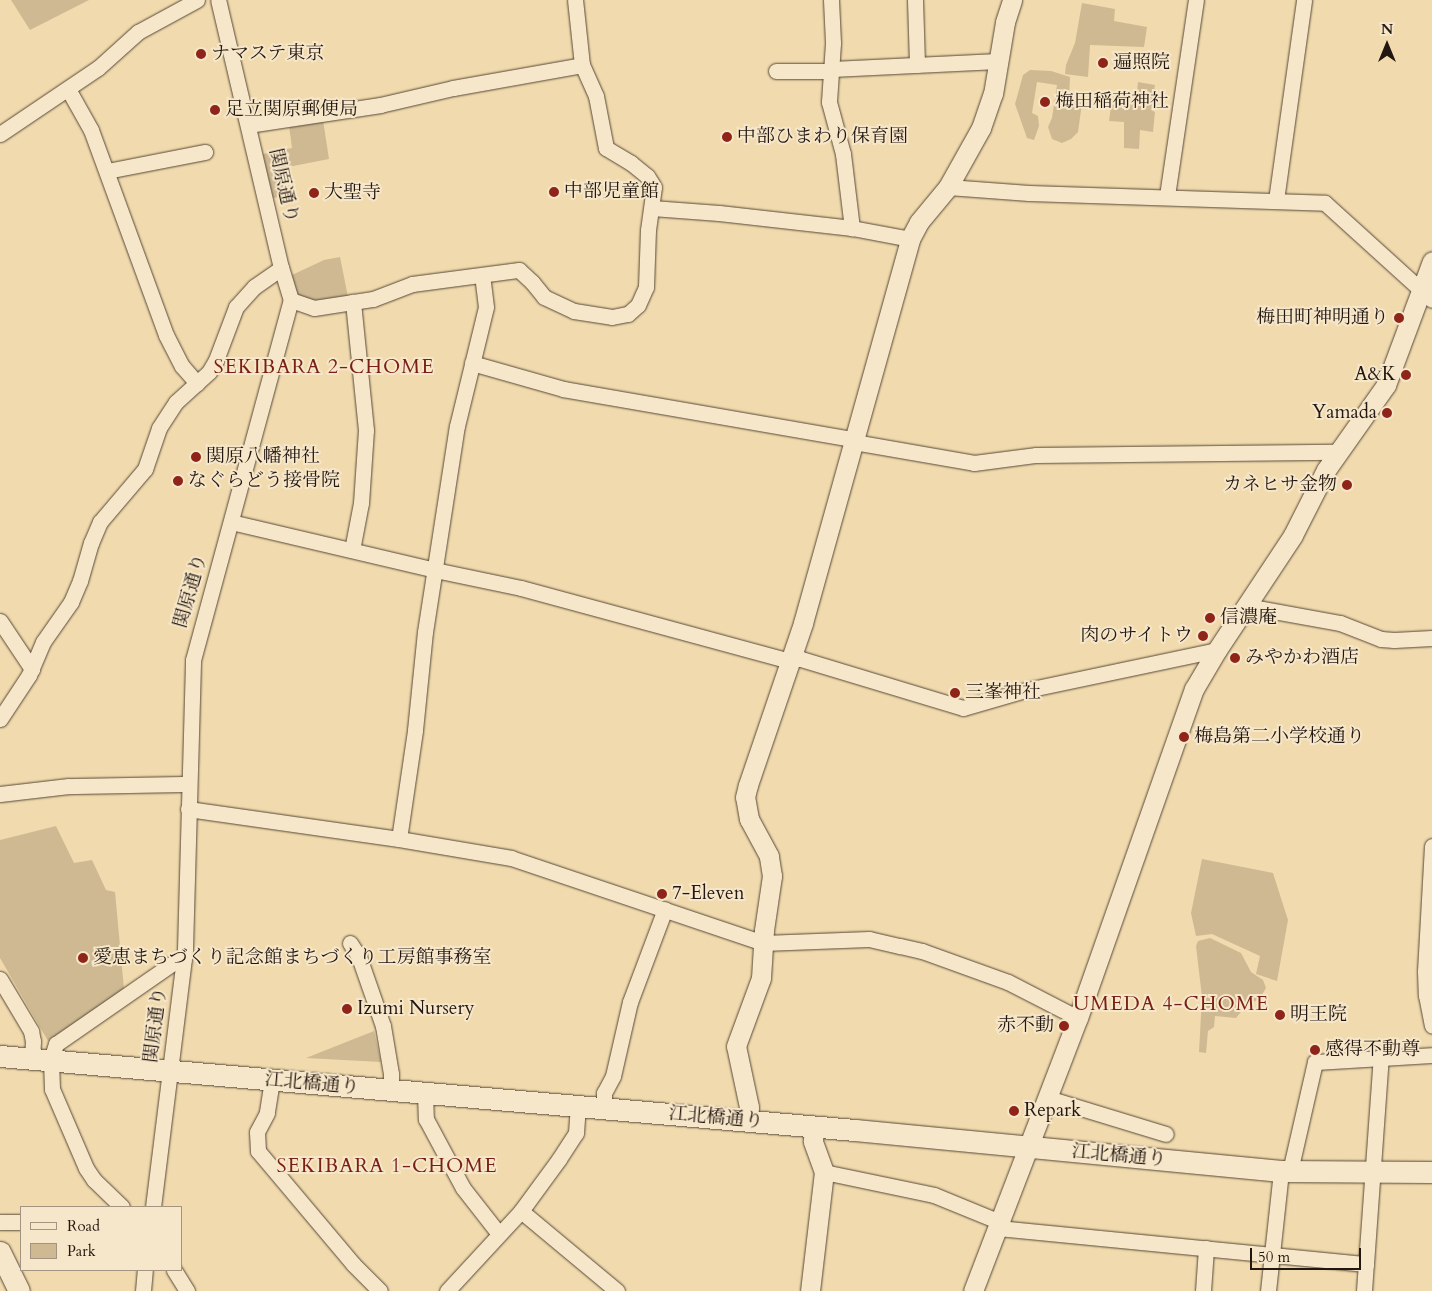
<!DOCTYPE html>
<html>
<head>
<meta charset="utf-8">
<style>
  body { margin:0 }
  #map { position:relative; width:1432px; height:1291px; overflow:hidden; background:#f1daad; font-family:Cardo,"Noto Serif JP",serif }
  div>[style] { position:absolute }
  [style*='--x'] { left:calc(var(--x)*1px); top:calc(var(--y)*1px); width:calc(var(--w)*1px); rotate:calc(var(--a)*1deg) }
  .green>* { inset:0; background:#ceb992 }
  .roads { filter:drop-shadow(0 0 1px #564838) drop-shadow(0 0 1px #564838) }
  .minor>* { height:15px; margin:-7.5px; padding:0 7.5px; transform-origin:7.5px; border-radius:7.5px; background:#f6e7ca }
  .tertiary>* { height:19px; margin:-9.5px; padding:0 9.5px; transform-origin:9.5px; border-radius:9.5px; background:#f6e7ca }
  .secondary>* { height:21px; margin:-10.5px; padding:0 10.5px; transform-origin:10.5px; border-radius:10.5px; background:#f6e7ca }
  .dots>* { width:14px; height:14px; translate:-50% -50%; box-sizing:border-box; border:2px solid #f6e7ca; border-radius:50% }
  span { translate:-50% -50%; white-space:nowrap; text-align:center; line-height:1.15; -webkit-text-stroke:4px #f6e7ca; paint-order:stroke }
  .poi-label { font-size:19px; color:#231711 }
  .left { translate:0 -50%; text-align:left }
  .right { translate:-100% -50%; text-align:right }
  .street-label { font-size:19px; color:#231711 }
  .neighbourhood-label { font-size:20px; color:#7a1f14; letter-spacing:1px }
  .legend { position:absolute; left:20px; top:1206px; width:162px; height:65px; box-sizing:border-box; background:#f6e7ca; border:1px solid #a29480; margin:0; padding:6px 9px; list-style:none; font-size:15px; color:#231711 }
  .legend li { display:flex; align-items:center; gap:10px; height:25px }
  .legend b { width:25px; border:1px solid #a29480 }
  .north { position:absolute; left:1362px; top:20px; width:50px; height:50px; -webkit-text-stroke:4px #f6e7ca; paint-order:stroke; rotate:0deg; font-size:14px; font-weight:700; line-height:20px; text-align:center; color:#231711 }
  .north::after { content:''; display:block; margin:auto; width:18px; height:22px; background:#231711; clip-path:polygon(50% 0,100% 100%,50% 72%,0 100%) }
  .scale { position:absolute; left:1250px; top:1248px; width:111px; height:22px; box-sizing:border-box; border:2px solid #231711; border-top:0; padding-left:6px; font-size:15px; line-height:18px; white-space:nowrap; color:#231711; -webkit-text-stroke:4px #f6e7ca; paint-order:stroke }
</style>
</head>
<body>
<div id="map">
  <div class="green">
    <div style="clip-path:polygon(11px 0,89px 0,30px 30px)"></div>
    <div style="clip-path:polygon(1082px 3px,1115px 9px,1114px 21px,1147px 27px,1144px 47px,1090px 45px,1088px 77px,1065px 74px,1066px 65px,1075px 43px)"></div>
    <div style="clip-path:polygon(1030px 70px,1051px 71px,1070px 77px,1069px 98px,1082px 103px,1078px 132px,1071px 139px,1062px 143px,1052px 139px,1048px 127px,1052px 118px,1057px 85px,1037px 82px,1032px 113px,1038px 116px,1039px 126px,1034px 140px,1027px 138px,1015px 104px,1023px 75px)"></div>
    <div style="clip-path:polygon(1138px 82px,1155px 85px,1151px 110px,1155px 112px,1153px 132px,1140px 130px,1139px 149px,1124px 148px,1124px 122px,1109px 121px,1112px 99px,1136px 101px)"></div>
    <div style="clip-path:polygon(323px 120px,329px 159px,283px 168px,288px 195px,273px 198px,263px 154px,292px 148px,289px 126px)"></div>
    <div style="clip-path:polygon(340px 257px,348px 297px,316px 302px,305px 299px,297px 294px,292px 275px,324px 260px)"></div>
    <div style="clip-path:polygon(56px 826px,74px 863px,92px 860px,106px 890px,115px 892px,124px 989px,48px 1041px,0 958px,0 840px)"></div>
    <div style="clip-path:polygon(1202px 859px,1273px 873px,1288px 920px,1277px 981px,1256px 974px,1260px 956px,1212px 934px,1196px 936px,1191px 913px)"></div>
    <div style="clip-path:polygon(1210px 938px,1241px 953px,1251px 972px,1263px 980px,1266px 988px,1260px 998px,1244px 1008px,1236px 1018px,1215px 1016px,1214px 1027px,1208px 1031px,1206px 1053px,1199px 1052px,1202px 997px,1196px 946px,1198px 941px)"></div>
    <div style="clip-path:polygon(374px 1031px,381px 1062px,306px 1058px)"></div>
  </div>
  <div class="roads">
    <div class="minor">
      <div style="--x:831;--y:0;--w:43;--a:87.3"></div>
      <div style="--x:833;--y:43;--w:59;--a:93.9"></div>
      <div style="--x:829;--y:102;--w:54;--a:74.9"></div>
      <div style="--x:843;--y:154;--w:75;--a:83.1"></div>
      <div style="--x:915;--y:0;--w:65;--a:88.2"></div>
      <div style="--x:832;--y:69;--w:166;--a:-2.8"></div>
      <div style="--x:776;--y:71;--w:55;--a:0"></div>
      <div style="--x:68;--y:89;--w:47;--a:60.7"></div>
      <div style="--x:91;--y:130;--w:218;--a:69.9"></div>
      <div style="--x:166;--y:335;--w:35;--a:63"></div>
      <div style="--x:182;--y:366;--w:23;--a:49"></div>
      <div style="--x:248;--y:125;--w:134;--a:-8.6"></div>
      <div style="--x:380;--y:105;--w:75;--a:-13.1"></div>
      <div style="--x:453;--y:88;--w:131;--a:-10.1"></div>
      <div style="--x:0;--y:134;--w:118;--a:-34"></div>
      <div style="--x:98;--y:68;--w:54;--a:-42"></div>
      <div style="--x:138;--y:32;--w:67;--a:-28.5"></div>
      <div style="--x:107;--y:171;--w:100;--a:-11"></div>
      <div style="--x:948;--y:187;--w:81;--a:4.2"></div>
      <div style="--x:1029;--y:193;--w:296;--a:1.9"></div>
      <div style="--x:1325;--y:203;--w:144;--a:42.2"></div>
      <div style="--x:1167;--y:196;--w:198;--a:-81.6"></div>
      <div style="--x:1276;--y:200;--w:202;--a:-82"></div>
      <div style="--x:652;--y:208;--w:67;--a:4.3"></div>
      <div style="--x:719;--y:213;--w:134;--a:6.4"></div>
      <div style="--x:852;--y:228;--w:59;--a:10.7"></div>
      <div style="--x:291;--y:300;--w:24;--a:19"></div>
      <div style="--x:314;--y:308;--w:60;--a:-8.7"></div>
      <div style="--x:373;--y:299;--w:42;--a:-21"></div>
      <div style="--x:412;--y:284;--w:108;--a:-7.5"></div>
      <div style="--x:519;--y:270;--w:18;--a:43"></div>
      <div style="--x:532;--y:282;--w:19;--a:51"></div>
      <div style="--x:544;--y:297;--w:33;--a:25"></div>
      <div style="--x:574;--y:311;--w:38;--a:9"></div>
      <div style="--x:612;--y:317;--w:16;--a:-11"></div>
      <div style="--x:628;--y:314;--w:13;--a:-42"></div>
      <div style="--x:638;--y:305;--w:20;--a:-66"></div>
      <div style="--x:646;--y:287;--w:57;--a:-88"></div>
      <div style="--x:648;--y:230;--w:43;--a:-82.1"></div>
      <div style="--x:654;--y:187;--w:13;--a:-122"></div>
      <div style="--x:647;--y:176;--w:21;--a:-141"></div>
      <div style="--x:631;--y:163;--w:29;--a:-149"></div>
      <div style="--x:606;--y:148;--w:53;--a:-100.9"></div>
      <div style="--x:596;--y:96;--w:34;--a:-114"></div>
      <div style="--x:582;--y:65;--w:65;--a:-96.1"></div>
      <div style="--x:472;--y:363;--w:95;--a:15.9"></div>
      <div style="--x:563;--y:389;--w:288;--a:9.8"></div>
      <div style="--x:847;--y:438;--w:8;--a:30"></div>
      <div style="--x:854;--y:442;--w:122;--a:9.9"></div>
      <div style="--x:974;--y:463;--w:63;--a:-7.4"></div>
      <div style="--x:1036;--y:455;--w:301;--a:-0.6"></div>
      <div style="--x:231;--y:522;--w:210;--a:13.2"></div>
      <div style="--x:435;--y:570;--w:88;--a:11.8"></div>
      <div style="--x:521;--y:588;--w:271;--a:15.2"></div>
      <div style="--x:783;--y:659;--w:18;--a:0"></div>
      <div style="--x:801;--y:659;--w:169;--a:16.8"></div>
      <div style="--x:963;--y:708;--w:61;--a:-16.1"></div>
      <div style="--x:1022;--y:691;--w:199;--a:-11.9"></div>
      <div style="--x:352;--y:550;--w:48;--a:-79.2"></div>
      <div style="--x:361;--y:503;--w:73;--a:-86.1"></div>
      <div style="--x:366;--y:430;--w:129;--a:-95.8"></div>
      <div style="--x:1246;--y:606;--w:96;--a:10.3"></div>
      <div style="--x:1340;--y:623;--w:44;--a:21.3"></div>
      <div style="--x:1381;--y:639;--w:13;--a:4"></div>
      <div style="--x:1394;--y:640;--w:38;--a:-3"></div>
      <div style="--x:0;--y:621;--w:58;--a:56.3"></div>
      <div style="--x:0;--y:719;--w:53;--a:-56.6"></div>
      <div style="--x:29;--y:675;--w:36;--a:-67"></div>
      <div style="--x:43;--y:642;--w:49;--a:-55"></div>
      <div style="--x:71;--y:602;--w:23;--a:-67"></div>
      <div style="--x:80;--y:581;--w:40;--a:-74"></div>
      <div style="--x:91;--y:543;--w:23;--a:-67"></div>
      <div style="--x:100;--y:522;--w:70;--a:-49.7"></div>
      <div style="--x:145;--y:469;--w:43;--a:-71.1"></div>
      <div style="--x:159;--y:428;--w:31;--a:-57"></div>
      <div style="--x:176;--y:402;--w:45;--a:-42.3"></div>
      <div style="--x:209;--y:372;--w:14;--a:-60"></div>
      <div style="--x:216;--y:360;--w:57;--a:-69.3"></div>
      <div style="--x:236;--y:307;--w:27;--a:-48"></div>
      <div style="--x:254;--y:287;--w:33;--a:-35"></div>
      <div style="--x:0;--y:794;--w:69;--a:-6.6"></div>
      <div style="--x:69;--y:786;--w:120;--a:-1"></div>
      <div style="--x:188;--y:809;--w:213;--a:8.1"></div>
      <div style="--x:399;--y:839;--w:114;--a:9.6"></div>
      <div style="--x:511;--y:858;--w:266;--a:18.6"></div>
      <div style="--x:763;--y:943;--w:106;--a:-2.2"></div>
      <div style="--x:869;--y:939;--w:32;--a:13"></div>
      <div style="--x:900;--y:946;--w:23;--a:13"></div>
      <div style="--x:922;--y:951;--w:91;--a:19.8"></div>
      <div style="--x:1008;--y:982;--w:79;--a:27.2"></div>
      <div style="--x:399;--y:839;--w:110;--a:-81.6"></div>
      <div style="--x:415;--y:730;--w:99;--a:-84.2"></div>
      <div style="--x:425;--y:632;--w:208;--a:-81.2"></div>
      <div style="--x:457;--y:426;--w:122;--a:-76.3"></div>
      <div style="--x:486;--y:307;--w:32;--a:-97"></div>
      <div style="--x:1432;--y:846;--w:125;--a:93.2"></div>
      <div style="--x:1425;--y:971;--w:24;--a:88"></div>
      <div style="--x:1426;--y:995;--w:31;--a:79"></div>
      <div style="--x:350;--y:943;--w:17;--a:57"></div>
      <div style="--x:359;--y:957;--w:73;--a:70.8"></div>
      <div style="--x:383;--y:1026;--w:49;--a:80.5"></div>
      <div style="--x:391;--y:1074;--w:17;--a:90"></div>
      <div style="--x:0;--y:979;--w:61;--a:59.2"></div>
      <div style="--x:31;--y:1031;--w:10;--a:79"></div>
      <div style="--x:33;--y:1041;--w:17;--a:93"></div>
      <div style="--x:272;--y:1080;--w:33;--a:99"></div>
      <div style="--x:267;--y:1113;--w:21;--a:118"></div>
      <div style="--x:257;--y:1132;--w:19;--a:87"></div>
      <div style="--x:258;--y:1151;--w:148;--a:49.9"></div>
      <div style="--x:353;--y:1264;--w:38;--a:45"></div>
      <div style="--x:425;--y:1094;--w:25;--a:88"></div>
      <div style="--x:426;--y:1119;--w:78;--a:61.8"></div>
      <div style="--x:463;--y:1188;--w:58;--a:52"></div>
      <div style="--x:1048;--y:1098;--w:123;--a:17"></div>
      <div style="--x:604;--y:1108;--w:15;--a:-90"></div>
      <div style="--x:604;--y:1093;--w:19;--a:-62"></div>
      <div style="--x:613;--y:1076;--w:76;--a:-77.1"></div>
      <div style="--x:630;--y:1002;--w:99;--a:-69.4"></div>
      <div style="--x:1290;--y:1171;--w:112;--a:-77.1"></div>
      <div style="--x:1315;--y:1062;--w:117;--a:-3.4"></div>
      <div style="--x:824;--y:1172;--w:112;--a:11.8"></div>
      <div style="--x:934;--y:1195;--w:71;--a:22.2"></div>
      <div style="--x:122;--y:1207;--w:39;--a:-136"></div>
      <div style="--x:94;--y:1180;--w:14;--a:-124"></div>
      <div style="--x:86;--y:1168;--w:86;--a:-113.3"></div>
      <div style="--x:52;--y:1089;--w:29;--a:-92"></div>
      <div style="--x:51;--y:1060;--w:17;--a:-73"></div>
      <div style="--x:56;--y:1044;--w:142;--a:-34.7"></div>
      <div style="--x:173;--y:963;--w:11;--a:-15"></div>
      <div style="--x:153;--y:1207;--w:260;--a:-82.9"></div>
      <div style="--x:185;--y:949;--w:289;--a:-88.4"></div>
      <div style="--x:193;--y:660;--w:373;--a:-74.8"></div>
      <div style="--x:291;--y:300;--w:34;--a:-107"></div>
      <div style="--x:281;--y:268;--w:275;--a:-103.2"></div>
      <div style="--x:521;--y:1211;--w:125;--a:39.8"></div>
      <div style="--x:0;--y:1222;--w:21;--a:0"></div>
      <div style="--x:998;--y:1228;--w:370;--a:5.6"></div>
      <div style="--x:1366;--y:1264;--w:208;--a:-85.9"></div>
      <div style="--x:174;--y:1270;--w:25;--a:58"></div>
      <div style="--x:143;--y:1291;--w:21;--a:-85"></div>
      <div style="--x:447;--y:1291;--w:109;--a:-47.2"></div>
      <div style="--x:521;--y:1211;--w:64;--a:-53.8"></div>
      <div style="--x:559;--y:1159;--w:31;--a:-57"></div>
      <div style="--x:576;--y:1133;--w:27;--a:-86"></div>
      <div style="--x:1203;--y:1291;--w:43;--a:-86"></div>
      <div style="--x:1268;--y:1291;--w:121;--a:-83.8"></div>
      <div style="--x:1364;--y:1291;--w:27;--a:-86"></div>
    </div>
    <div class="tertiary">
      <div style="--x:748;--y:1121;--w:14;--a:-86"></div>
      <div style="--x:749;--y:1107;--w:62;--a:-102"></div>
      <div style="--x:736;--y:1046;--w:72;--a:-69.8"></div>
      <div style="--x:761;--y:978;--w:48;--a:-86.4"></div>
      <div style="--x:764;--y:930;--w:55;--a:-81.6"></div>
      <div style="--x:772;--y:876;--w:20;--a:-99"></div>
      <div style="--x:769;--y:856;--w:42;--a:-118.4"></div>
      <div style="--x:749;--y:819;--w:22;--a:-100"></div>
      <div style="--x:745;--y:797;--w:12;--a:-76"></div>
      <div style="--x:748;--y:785;--w:171;--a:-71.2"></div>
      <div style="--x:803;--y:623;--w:399;--a:-74.4"></div>
      <div style="--x:910;--y:239;--w:19;--a:-62"></div>
      <div style="--x:919;--y:222;--w:45;--a:-50.4"></div>
      <div style="--x:948;--y:187;--w:68;--a:-60.8"></div>
      <div style="--x:981;--y:128;--w:36;--a:-71"></div>
      <div style="--x:993;--y:94;--w:73;--a:-80.5"></div>
      <div style="--x:1005;--y:22;--w:23;--a:-72"></div>
      <div style="--x:810;--y:1291;--w:120;--a:-83.3"></div>
      <div style="--x:824;--y:1172;--w:33;--a:-110"></div>
      <div style="--x:813;--y:1141;--w:14;--a:-86"></div>
      <div style="--x:973;--y:1291;--w:292;--a:-69"></div>
      <div style="--x:1078;--y:1018;--w:349;--a:-70.6"></div>
      <div style="--x:1194;--y:689;--w:45;--a:-59.5"></div>
      <div style="--x:1217;--y:650;--w:138;--a:-56.5"></div>
      <div style="--x:1293;--y:535;--w:73;--a:-63.1"></div>
      <div style="--x:1326;--y:470;--w:104;--a:-54.8"></div>
      <div style="--x:1386;--y:385;--w:132;--a:-69.6"></div>
    </div>
    <div class="secondary">
      <div style="--x:0;--y:1056;--w:858;--a:4.95"></div>
      <div style="--x:855;--y:1130;--w:428;--a:5.5"></div>
      <div style="--x:1281;--y:1171;--w:151;--a:0.4"></div>
      <div style="--x:0;--y:1252;--w:43;--a:64"></div>
    </div>
  </div>
  <div class="dots">
    <div style="left:201px;top:54px;background:#8f2418"></div>
    <div style="left:1103px;top:63px;background:#8f2418"></div>
    <div style="left:1045px;top:102px;background:#8f2418"></div>
    <div style="left:215px;top:110px;background:#8f2418"></div>
    <div style="left:727px;top:137px;background:#8f2418"></div>
    <div style="left:554px;top:192px;background:#8f2418"></div>
    <div style="left:314px;top:193px;background:#8f2418"></div>
    <div style="left:1399px;top:318px;background:#8f2418"></div>
    <div style="left:1406px;top:375px;background:#8f2418"></div>
    <div style="left:1387px;top:413px;background:#8f2418"></div>
    <div style="left:196px;top:457px;background:#8f2418"></div>
    <div style="left:178px;top:481px;background:#8f2418"></div>
    <div style="left:1347px;top:485px;background:#8f2418"></div>
    <div style="left:1210px;top:618px;background:#8f2418"></div>
    <div style="left:1203px;top:636px;background:#8f2418"></div>
    <div style="left:1235px;top:658px;background:#8f2418"></div>
    <div style="left:955px;top:693px;background:#8f2418"></div>
    <div style="left:1184px;top:737px;background:#8f2418"></div>
    <div style="left:662px;top:894px;background:#8f2418"></div>
    <div style="left:83px;top:958px;background:#8f2418"></div>
    <div style="left:347px;top:1009px;background:#8f2418"></div>
    <div style="left:1280px;top:1015px;background:#8f2418"></div>
    <div style="left:1064px;top:1026px;background:#8f2418"></div>
    <div style="left:1315px;top:1050px;background:#8f2418"></div>
    <div style="left:1014px;top:1111px;background:#8f2418"></div>
  </div>
  <div class="poi-label">
    <span class="left" style="left:211px;top:54px">ナマステ東京</span>
    <span class="left" style="left:1113px;top:63px">遍照院</span>
    <span class="left" style="left:1055px;top:102px">梅田稲荷神社</span>
    <span class="left" style="left:225px;top:110px">足立関原郵便局</span>
    <span class="left" style="left:737px;top:137px">中部ひまわり保育園</span>
    <span class="left" style="left:564px;top:192px">中部児童館</span>
    <span class="left" style="left:324px;top:193px">大聖寺</span>
    <span class="right" style="left:1389px;top:318px">梅田町神明通り</span>
    <span class="right" style="left:1396px;top:375px">A&amp;K</span>
    <span class="right" style="left:1377px;top:413px">Yamada</span>
    <span class="left" style="left:206px;top:457px">関原八幡神社</span>
    <span class="left" style="left:188px;top:481px">なぐらどう接骨院</span>
    <span class="right" style="left:1337px;top:485px">カネヒサ金物</span>
    <span class="left" style="left:1220px;top:618px">信濃庵</span>
    <span class="right" style="left:1193px;top:636px">肉のサイトウ</span>
    <span class="left" style="left:1245px;top:658px">みやかわ酒店</span>
    <span class="left" style="left:965px;top:693px">三峯神社</span>
    <span class="left" style="left:1194px;top:737px">梅島第二小学校通り</span>
    <span class="left" style="left:672px;top:894px">7-Eleven</span>
    <span class="left" style="left:93px;top:958px">愛恵まちづくり記念館まちづくり工房館事務室</span>
    <span class="left" style="left:357px;top:1009px">Izumi Nursery</span>
    <span class="left" style="left:1290px;top:1015px">明王院</span>
    <span class="right" style="left:1054px;top:1026px">赤不動</span>
    <span class="left" style="left:1325px;top:1050px">感得不動尊</span>
    <span class="left" style="left:1024px;top:1111px">Repark</span>
  </div>
  <div class="street-label">
    <span style="left:283px;top:186px;rotate:77deg">関原通り</span>
    <span style="left:191px;top:591px;rotate:-74deg">関原通り</span>
    <span style="left:156px;top:1025px;rotate:-83deg">関原通り</span>
    <span style="left:312px;top:1084px;rotate:5deg">江北橋通り</span>
    <span style="left:716px;top:1118px;rotate:5deg">江北橋通り</span>
    <span style="left:1119px;top:1156px;rotate:5deg">江北橋通り</span>
  </div>
  <div class="neighbourhood-label">
    <span style="left:324px;top:366px">SEKIBARA 2-CHOME</span>
    <span style="left:1171px;top:1003px">UMEDA 4-CHOME</span>
    <span style="left:387px;top:1165px">SEKIBARA 1-CHOME</span>
  </div>
  <ul class="legend">
  <li><b style="height:6px;background:#f6e7ca"></b>Road</li>
  <li><b style="height:14px;background:#ceb992"></b>Park</li>
  </ul>
  <div class="north">N</div>
  <div class="scale">50 m</div>
</div>
</body>
</html>
